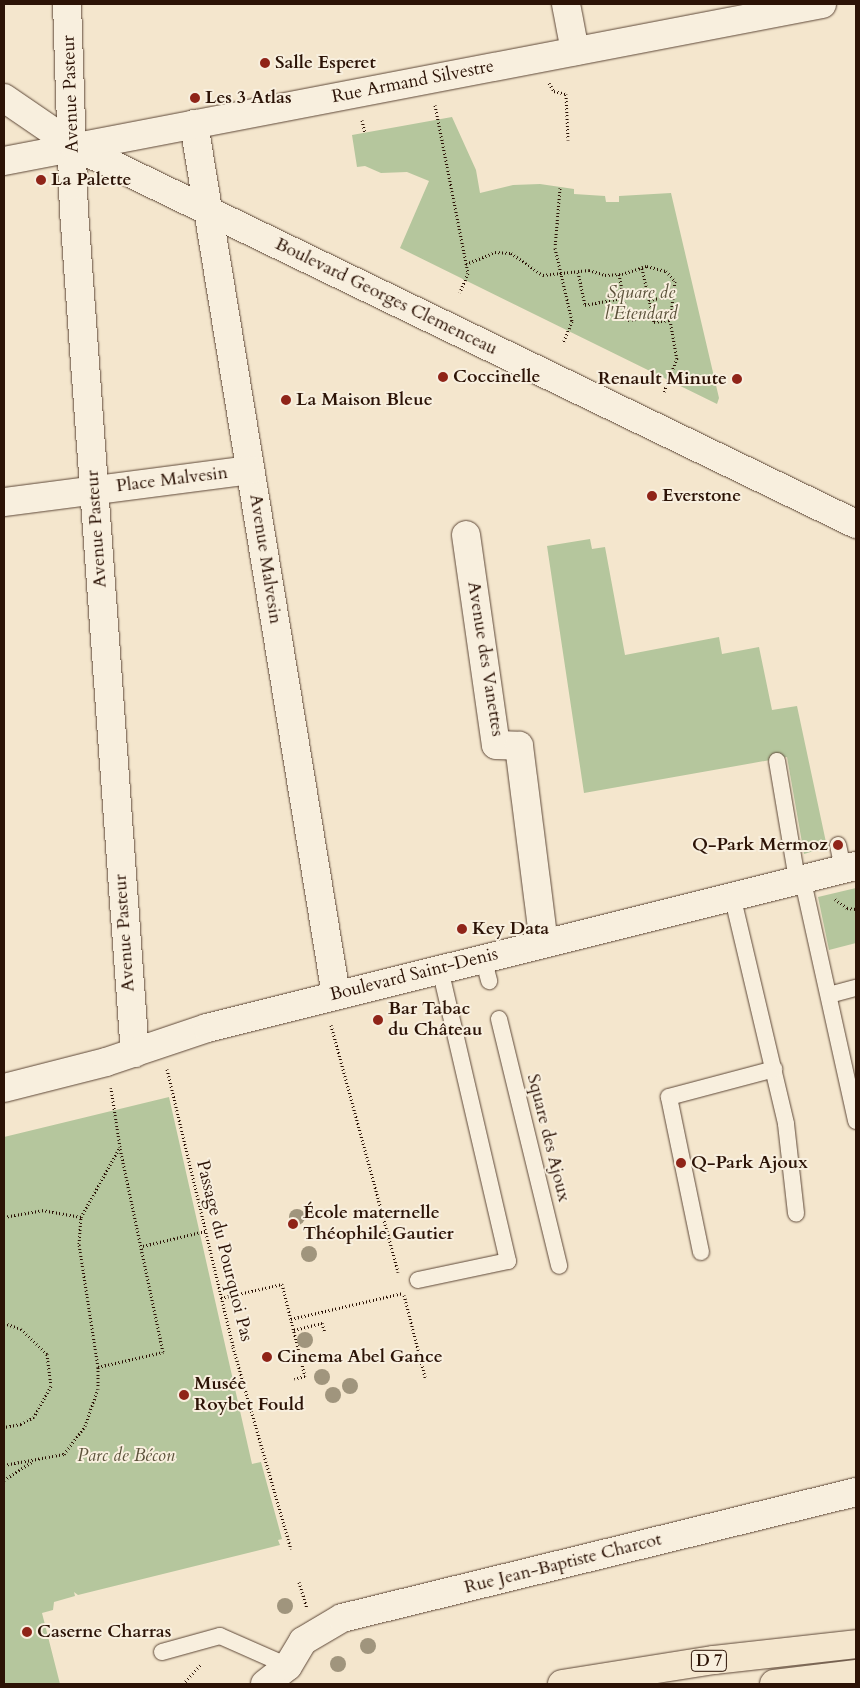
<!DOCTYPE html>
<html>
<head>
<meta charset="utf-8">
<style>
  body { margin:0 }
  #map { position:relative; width:860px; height:1688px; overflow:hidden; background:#f4e6cd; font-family:Cardo,serif }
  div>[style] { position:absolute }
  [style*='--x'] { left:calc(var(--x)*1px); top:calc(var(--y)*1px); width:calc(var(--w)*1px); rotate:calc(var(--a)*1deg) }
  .green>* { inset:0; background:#b5c69d }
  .path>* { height:3px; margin-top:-1.5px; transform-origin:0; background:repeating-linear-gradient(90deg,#2c1306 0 1px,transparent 0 3.5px) }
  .roads { filter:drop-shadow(0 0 1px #5e4838) drop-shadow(0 0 1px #5e4838) }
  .lane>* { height:16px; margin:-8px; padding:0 8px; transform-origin:8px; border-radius:8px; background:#f8efde }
  .street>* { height:28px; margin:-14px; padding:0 14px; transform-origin:14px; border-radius:14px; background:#f8efde }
  .secondary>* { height:28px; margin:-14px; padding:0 14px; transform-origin:14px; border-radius:14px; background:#f8efde }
  .primary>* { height:28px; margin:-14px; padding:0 14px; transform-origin:14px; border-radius:14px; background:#f4e6cd }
  .trees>* { width:16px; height:16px; margin:-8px; border-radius:50%; background:#a0957d }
  .dots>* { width:14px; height:14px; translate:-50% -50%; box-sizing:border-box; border:2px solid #f8efde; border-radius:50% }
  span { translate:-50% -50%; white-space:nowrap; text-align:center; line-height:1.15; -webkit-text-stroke:4px #f8efde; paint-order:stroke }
  .shield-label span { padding:1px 4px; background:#f8efde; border:1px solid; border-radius:4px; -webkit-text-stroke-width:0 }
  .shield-label { font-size:16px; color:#2c1306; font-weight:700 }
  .poi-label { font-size:18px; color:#2c1306; font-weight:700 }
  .left { translate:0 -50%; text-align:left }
  .right { translate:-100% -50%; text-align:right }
  .street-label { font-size:18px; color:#2c1306 }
  .park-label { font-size:18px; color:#5c523b; font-style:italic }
  .frame { position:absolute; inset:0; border:5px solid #2c1306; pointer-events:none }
</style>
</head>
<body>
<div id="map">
  <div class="green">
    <div style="clip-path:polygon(452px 117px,476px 170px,480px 193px,513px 185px,540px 184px,574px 189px,574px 194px,605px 196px,606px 202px,619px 202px,619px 196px,671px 193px,719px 398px,717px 404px,400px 248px,429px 181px,407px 172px,381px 173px,365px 166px,357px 167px,352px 135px)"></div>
    <div style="clip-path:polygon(590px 539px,592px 549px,605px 547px,625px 655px,719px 637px,722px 654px,759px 647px,772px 710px,797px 706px,827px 847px,804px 854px,787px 757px,584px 793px,547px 546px)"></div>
    <div style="clip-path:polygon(856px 888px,856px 943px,829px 950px,818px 897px)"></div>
    <div style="clip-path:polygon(169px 1097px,252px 1464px,261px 1462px,282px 1539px,278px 1540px,280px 1545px,78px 1595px,74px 1592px,75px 1596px,54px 1602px,53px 1610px,42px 1613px,60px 1684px,4px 1684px,4px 1137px)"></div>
  </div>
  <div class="path">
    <div style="--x:549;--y:83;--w:9;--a:58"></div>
    <div style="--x:554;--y:91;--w:12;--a:14"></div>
    <div style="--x:566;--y:94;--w:46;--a:87.5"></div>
    <div style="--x:435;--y:105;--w:171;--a:78.9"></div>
    <div style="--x:468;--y:273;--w:21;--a:113"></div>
    <div style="--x:362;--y:120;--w:13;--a:77"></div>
    <div style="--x:560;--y:188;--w:60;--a:94.8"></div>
    <div style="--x:555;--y:248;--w:75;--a:76.9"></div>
    <div style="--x:572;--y:321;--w:24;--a:112"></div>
    <div style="--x:466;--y:264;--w:31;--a:-22"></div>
    <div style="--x:495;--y:252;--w:16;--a:4"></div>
    <div style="--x:511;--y:253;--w:39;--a:35"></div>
    <div style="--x:543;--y:275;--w:46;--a:-6.2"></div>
    <div style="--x:589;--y:270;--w:17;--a:17"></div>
    <div style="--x:605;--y:275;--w:17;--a:-3"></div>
    <div style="--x:622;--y:274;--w:26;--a:-18"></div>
    <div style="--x:647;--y:266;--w:20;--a:15"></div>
    <div style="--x:666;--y:271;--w:13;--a:48"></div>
    <div style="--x:675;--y:281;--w:39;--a:97"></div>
    <div style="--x:670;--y:320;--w:39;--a:80"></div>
    <div style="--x:677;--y:358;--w:36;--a:111"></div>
    <div style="--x:578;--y:272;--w:34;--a:78"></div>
    <div style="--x:585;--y:305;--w:64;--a:-10.8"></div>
    <div style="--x:619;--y:274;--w:47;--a:78.9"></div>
    <div style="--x:628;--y:320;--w:25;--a:-7"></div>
    <div style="--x:653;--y:317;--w:50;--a:-102.7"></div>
    <div style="--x:649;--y:300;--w:25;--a:-11"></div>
    <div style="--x:653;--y:317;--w:5;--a:79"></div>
    <div style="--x:654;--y:322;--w:16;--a:-7"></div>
    <div style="--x:835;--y:899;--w:15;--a:37"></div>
    <div style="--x:847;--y:908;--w:9;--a:6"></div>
    <div style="--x:331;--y:1025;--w:256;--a:74.8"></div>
    <div style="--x:167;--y:1069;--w:286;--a:76.6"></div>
    <div style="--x:233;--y:1347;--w:210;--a:74"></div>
    <div style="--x:4;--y:1217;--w:39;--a:-10"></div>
    <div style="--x:42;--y:1210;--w:40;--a:10"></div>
    <div style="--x:143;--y:1246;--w:64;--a:-13.6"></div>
    <div style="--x:404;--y:1295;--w:85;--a:75.6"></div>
    <div style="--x:221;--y:1298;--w:63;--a:-12.9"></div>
    <div style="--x:282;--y:1284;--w:95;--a:76"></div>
    <div style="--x:305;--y:1376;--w:11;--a:165"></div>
    <div style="--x:291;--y:1319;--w:115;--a:-13.1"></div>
    <div style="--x:4;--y:1323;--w:18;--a:19"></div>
    <div style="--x:21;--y:1329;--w:36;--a:44"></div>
    <div style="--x:47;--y:1354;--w:32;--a:83"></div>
    <div style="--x:51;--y:1386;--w:35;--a:119"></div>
    <div style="--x:34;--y:1417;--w:15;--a:152"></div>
    <div style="--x:21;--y:1424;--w:17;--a:170"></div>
    <div style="--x:294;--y:1330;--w:29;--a:-14"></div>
    <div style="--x:322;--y:1323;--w:10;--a:73"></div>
    <div style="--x:98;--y:1367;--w:67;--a:-13"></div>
    <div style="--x:163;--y:1352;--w:208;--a:-101.9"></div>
    <div style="--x:4;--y:1465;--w:61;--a:-10.4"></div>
    <div style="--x:64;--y:1454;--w:35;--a:-53"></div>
    <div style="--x:85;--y:1426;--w:39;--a:-71"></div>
    <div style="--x:98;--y:1389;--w:22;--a:-90"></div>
    <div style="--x:98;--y:1367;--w:124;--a:-98.8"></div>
    <div style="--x:79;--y:1244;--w:27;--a:-86"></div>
    <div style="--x:81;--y:1217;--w:80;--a:-60.9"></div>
    <div style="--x:120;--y:1147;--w:60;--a:-98.7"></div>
    <div style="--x:4;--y:1480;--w:33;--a:-33"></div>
    <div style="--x:299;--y:1582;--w:27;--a:73"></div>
    <div style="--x:183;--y:1684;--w:27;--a:-48"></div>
  </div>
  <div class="roads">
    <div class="lane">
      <div style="--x:777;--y:761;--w:120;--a:80.4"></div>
      <div style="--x:838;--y:845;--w:25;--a:78"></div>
      <div style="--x:802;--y:877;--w:250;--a:77.5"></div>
      <div style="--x:732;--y:895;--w:235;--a:76.7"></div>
      <div style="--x:786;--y:1124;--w:90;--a:83.6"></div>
      <div style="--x:483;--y:958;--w:24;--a:75"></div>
      <div style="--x:829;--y:995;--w:28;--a:-15"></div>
      <div style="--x:499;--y:1019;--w:254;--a:76.3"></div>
      <div style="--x:701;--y:1252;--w:158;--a:-101.7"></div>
      <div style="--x:669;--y:1097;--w:109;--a:-14.9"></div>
      <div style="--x:418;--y:1280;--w:92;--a:-11.9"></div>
      <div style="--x:508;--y:1261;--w:301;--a:-103.1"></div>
      <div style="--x:162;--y:1652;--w:60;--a:-15.4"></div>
      <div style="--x:220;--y:1636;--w:74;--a:23.8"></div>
    </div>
    <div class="street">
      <div style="--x:67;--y:4;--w:207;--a:88.1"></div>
      <div style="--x:74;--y:211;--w:844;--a:85.86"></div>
      <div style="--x:566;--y:4;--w:48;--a:79.2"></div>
      <div style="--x:194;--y:124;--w:882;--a:80.74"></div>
      <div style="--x:4;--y:161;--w:833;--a:-10.86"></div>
      <div style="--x:4;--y:502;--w:248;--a:-7.4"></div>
      <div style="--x:466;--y:535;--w:212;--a:81.9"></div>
      <div style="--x:496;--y:745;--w:23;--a:2"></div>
      <div style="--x:519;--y:746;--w:199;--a:82.8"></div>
      <div style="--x:265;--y:1684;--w:29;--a:-38"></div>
      <div style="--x:288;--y:1666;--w:29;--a:-59"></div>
      <div style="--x:303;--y:1641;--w:45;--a:-30.5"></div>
      <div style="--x:342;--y:1618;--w:529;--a:-13.77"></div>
    </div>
    <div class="secondary">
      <div style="--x:4;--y:98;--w:85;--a:34.4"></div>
      <div style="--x:74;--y:146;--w:869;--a:25.8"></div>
      <div style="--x:4;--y:1088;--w:105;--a:-14.3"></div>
      <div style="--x:106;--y:1062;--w:107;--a:-18.6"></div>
      <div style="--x:207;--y:1028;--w:669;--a:-14.02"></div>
    </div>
    <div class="primary">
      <div style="--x:562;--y:1684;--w:154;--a:-9"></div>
      <div style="--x:714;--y:1660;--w:143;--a:-6.4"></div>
      <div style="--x:774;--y:1684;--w:83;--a:-7"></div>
    </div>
  </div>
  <div class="trees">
    <div style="left:297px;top:1217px"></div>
    <div style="left:309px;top:1254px"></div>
    <div style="left:305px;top:1340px"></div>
    <div style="left:322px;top:1377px"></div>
    <div style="left:350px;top:1386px"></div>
    <div style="left:333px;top:1395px"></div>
    <div style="left:285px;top:1606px"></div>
    <div style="left:368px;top:1646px"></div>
    <div style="left:338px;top:1664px"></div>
  </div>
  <div class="dots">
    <div style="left:265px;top:63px;background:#8f2418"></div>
    <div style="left:195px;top:98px;background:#8f2418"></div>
    <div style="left:41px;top:180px;background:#8f2418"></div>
    <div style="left:443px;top:377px;background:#8f2418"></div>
    <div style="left:737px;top:379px;background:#8f2418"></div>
    <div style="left:286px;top:400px;background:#8f2418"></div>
    <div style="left:652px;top:496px;background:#8f2418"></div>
    <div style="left:838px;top:845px;background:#8f2418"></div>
    <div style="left:462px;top:929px;background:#8f2418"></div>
    <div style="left:378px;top:1020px;background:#8f2418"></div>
    <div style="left:681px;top:1163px;background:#8f2418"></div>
    <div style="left:293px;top:1224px;background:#8f2418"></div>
    <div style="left:267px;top:1357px;background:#8f2418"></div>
    <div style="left:184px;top:1395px;background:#8f2418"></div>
    <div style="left:27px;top:1632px;background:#8f2418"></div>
  </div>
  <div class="shield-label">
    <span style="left:709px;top:1661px">D 7</span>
  </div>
  <div class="poi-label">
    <span class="left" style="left:275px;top:63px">Salle Esperet</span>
    <span class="left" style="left:205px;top:98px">Les 3 Atlas</span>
    <span class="left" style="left:51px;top:180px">La Palette</span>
    <span class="left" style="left:453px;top:377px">Coccinelle</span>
    <span class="right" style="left:727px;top:379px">Renault Minute</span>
    <span class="left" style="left:296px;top:400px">La Maison Bleue</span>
    <span class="left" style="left:662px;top:496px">Everstone</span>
    <span class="right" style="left:828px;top:845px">Q-Park Mermoz</span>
    <span class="left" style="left:472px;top:929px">Key Data</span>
    <span class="left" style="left:388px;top:1020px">Bar Tabac<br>du Château</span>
    <span class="left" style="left:691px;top:1163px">Q-Park Ajoux</span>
    <span class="left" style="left:303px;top:1224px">École maternelle<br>Théophile Gautier</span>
    <span class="left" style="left:277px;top:1357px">Cinema Abel Gance</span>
    <span class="left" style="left:194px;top:1395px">Musée<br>Roybet Fould</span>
    <span class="left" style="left:37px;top:1632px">Caserne Charras</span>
  </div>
  <div class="street-label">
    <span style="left:413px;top:82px;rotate:-11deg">Rue Armand Silvestre</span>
    <span style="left:71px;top:94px;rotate:-92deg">Avenue Pasteur</span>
    <span style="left:386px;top:297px;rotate:26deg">Boulevard Georges Clemenceau</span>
    <span style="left:172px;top:480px;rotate:-7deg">Place Malvesin</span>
    <span style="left:97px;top:529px;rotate:-94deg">Avenue Pasteur</span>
    <span style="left:265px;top:559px;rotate:81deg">Avenue Malvesin</span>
    <span style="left:485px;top:659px;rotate:81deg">Avenue des Vanettes</span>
    <span style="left:125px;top:933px;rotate:-94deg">Avenue Pasteur</span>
    <span style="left:414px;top:975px;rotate:-14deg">Boulevard Saint-Denis</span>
    <span style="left:548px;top:1138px;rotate:76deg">Square des Ajoux</span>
    <span style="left:224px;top:1251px;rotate:76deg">Passage du Pourquoi Pas</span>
    <span style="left:563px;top:1564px;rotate:-14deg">Rue Jean-Baptiste Charcot</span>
  </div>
  <div class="park-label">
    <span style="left:641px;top:304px">Square de<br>l'Etendard</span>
    <span style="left:126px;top:1456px">Parc de Bécon</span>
  </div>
  <div class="frame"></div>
</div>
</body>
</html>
